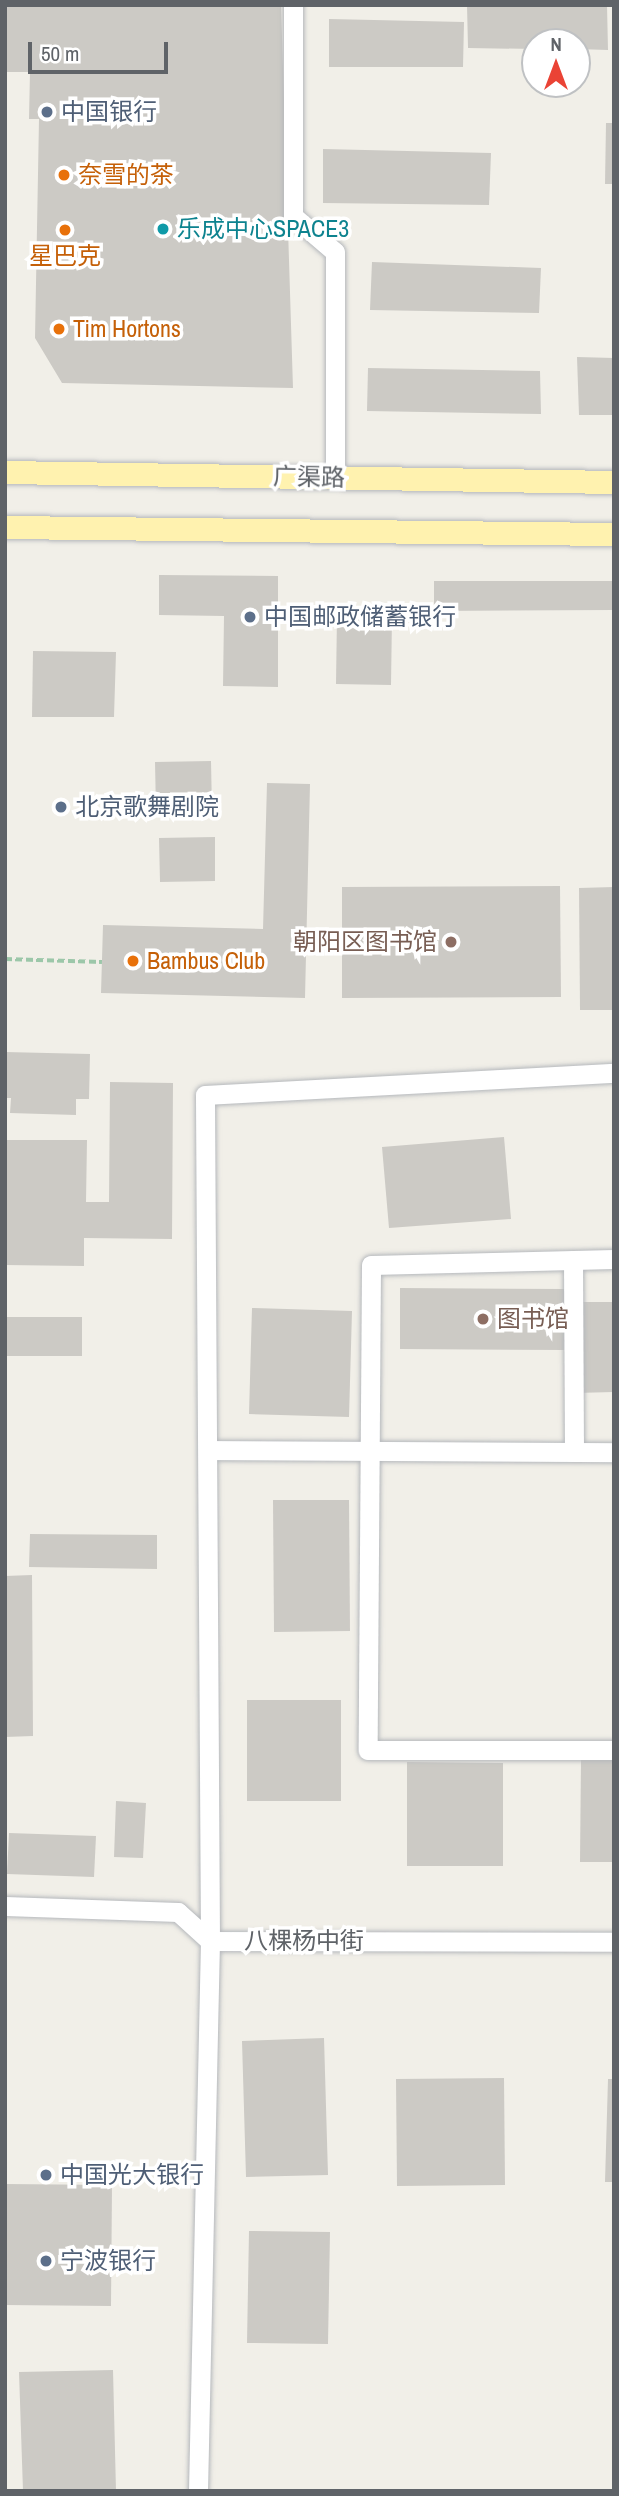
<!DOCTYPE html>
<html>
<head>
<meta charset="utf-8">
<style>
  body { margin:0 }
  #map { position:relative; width:619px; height:2496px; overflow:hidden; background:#f1efe8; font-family:"Archivo Narrow","Noto Sans SC",sans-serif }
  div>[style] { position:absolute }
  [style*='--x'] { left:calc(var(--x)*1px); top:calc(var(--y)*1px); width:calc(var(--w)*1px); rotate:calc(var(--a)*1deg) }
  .building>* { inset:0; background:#cccac5 }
  .path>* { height:3.5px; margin-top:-1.75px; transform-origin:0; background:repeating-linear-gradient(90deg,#9cc7a9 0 7px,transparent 0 10.5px) }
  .roads { filter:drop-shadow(0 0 2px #b5b8bc) drop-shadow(0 0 2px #b5b8bc) }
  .minor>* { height:19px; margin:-9.5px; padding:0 9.5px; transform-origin:9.5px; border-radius:9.5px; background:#fff }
  .major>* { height:23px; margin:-11.5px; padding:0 11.5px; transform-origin:11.5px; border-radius:11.5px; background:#fff2af }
  .dots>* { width:19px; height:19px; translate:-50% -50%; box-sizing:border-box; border:4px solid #fff; border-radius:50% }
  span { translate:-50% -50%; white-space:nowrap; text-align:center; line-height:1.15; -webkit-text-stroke:7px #fff; paint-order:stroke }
  .service-label { font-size:24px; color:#4e5e75 }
  .left { translate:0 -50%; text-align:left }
  .food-label { font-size:24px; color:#c56008 }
  .culture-label { font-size:24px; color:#0d838f }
  .street-label { font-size:24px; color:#5f6368 }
  .education-label { font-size:24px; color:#785e54 }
  .right { translate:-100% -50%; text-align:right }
  .frame { position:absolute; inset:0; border:7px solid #5f6368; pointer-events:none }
  .north { position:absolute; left:521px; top:28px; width:70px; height:70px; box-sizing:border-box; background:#fff; border:2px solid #bfc1c3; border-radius:50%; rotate:0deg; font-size:19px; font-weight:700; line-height:28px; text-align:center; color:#5f6368 }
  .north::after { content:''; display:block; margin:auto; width:24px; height:32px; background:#ea4335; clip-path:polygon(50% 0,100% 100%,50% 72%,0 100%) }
  .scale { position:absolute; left:28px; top:42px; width:140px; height:32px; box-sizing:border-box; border:4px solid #5f6368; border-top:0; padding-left:9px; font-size:21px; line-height:24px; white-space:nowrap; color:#5f6368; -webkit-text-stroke:5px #fff; paint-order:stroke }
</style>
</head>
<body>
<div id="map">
  <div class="building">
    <div style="clip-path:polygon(5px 5px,281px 5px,293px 388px,62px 383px,35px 338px,39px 119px,29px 119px,30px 72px,5px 72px)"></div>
    <div style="clip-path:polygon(467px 5px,607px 5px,608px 50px,577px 49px,577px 42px,535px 42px,535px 49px,468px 48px)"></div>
    <div style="clip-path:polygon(329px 19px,464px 22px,463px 67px,329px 67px)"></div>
    <div style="clip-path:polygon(606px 123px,614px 123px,614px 184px,605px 184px)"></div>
    <div style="clip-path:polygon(323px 149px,491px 153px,489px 205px,323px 203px)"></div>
    <div style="clip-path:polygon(372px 262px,541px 268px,539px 313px,370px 310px)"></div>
    <div style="clip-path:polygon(577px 357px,614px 358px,614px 415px,579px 415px)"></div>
    <div style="clip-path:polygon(368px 368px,540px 371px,541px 414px,367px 411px)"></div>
    <div style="clip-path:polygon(159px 575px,278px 576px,278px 687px,223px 686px,224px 616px,159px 615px)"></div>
    <div style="clip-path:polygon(434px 581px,614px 581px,614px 610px,434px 611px)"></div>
    <div style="clip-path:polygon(337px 615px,392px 616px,391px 685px,336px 684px)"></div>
    <div style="clip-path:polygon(33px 651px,116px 652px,114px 717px,32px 717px)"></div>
    <div style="clip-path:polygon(211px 761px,212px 810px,156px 811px,155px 762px)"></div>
    <div style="clip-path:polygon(267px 783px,310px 784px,305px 998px,101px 993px,103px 925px,263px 929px)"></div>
    <div style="clip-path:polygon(215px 837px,215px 881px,160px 882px,159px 838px)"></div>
    <div style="clip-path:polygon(560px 886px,561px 997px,342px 998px,342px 887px)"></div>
    <div style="clip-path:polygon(614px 887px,614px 1010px,580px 1010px,579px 888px)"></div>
    <div style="clip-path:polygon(5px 1052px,90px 1054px,89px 1099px,76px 1099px,76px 1115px,10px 1113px,11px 1098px,5px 1098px)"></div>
    <div style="clip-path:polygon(110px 1082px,173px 1083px,172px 1239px,84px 1238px,84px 1266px,5px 1265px,5px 1140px,87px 1140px,86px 1202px,109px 1202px)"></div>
    <div style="clip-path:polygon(504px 1137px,511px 1219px,389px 1228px,382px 1147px)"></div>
    <div style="clip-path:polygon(400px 1288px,565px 1289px,565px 1350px,400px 1349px)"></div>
    <div style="clip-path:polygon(574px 1302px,614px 1302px,614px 1392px,575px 1393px)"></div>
    <div style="clip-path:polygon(252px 1308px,352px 1311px,349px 1417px,249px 1414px)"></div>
    <div style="clip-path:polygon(5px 1317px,82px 1317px,82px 1356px,5px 1356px)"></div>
    <div style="clip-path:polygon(273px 1500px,349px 1500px,350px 1631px,274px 1632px)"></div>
    <div style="clip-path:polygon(30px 1534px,157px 1535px,157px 1569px,29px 1567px)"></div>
    <div style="clip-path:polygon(32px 1575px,33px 1736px,5px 1737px,5px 1576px)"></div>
    <div style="clip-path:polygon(247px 1700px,341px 1700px,341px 1801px,247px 1801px)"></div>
    <div style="clip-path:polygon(581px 1760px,614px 1760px,614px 1862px,580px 1862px)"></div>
    <div style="clip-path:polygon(407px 1762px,503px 1763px,503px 1866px,407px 1866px)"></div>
    <div style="clip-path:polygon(116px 1801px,146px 1803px,143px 1858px,114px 1857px)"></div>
    <div style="clip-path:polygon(9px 1833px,96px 1836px,94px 1877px,7px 1874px)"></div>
    <div style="clip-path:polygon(324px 2038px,328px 2175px,246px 2177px,242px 2041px)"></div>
    <div style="clip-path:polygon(504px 2078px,505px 2185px,397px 2186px,396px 2079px)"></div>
    <div style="clip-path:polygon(608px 2079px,614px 2079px,614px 2182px,605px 2182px)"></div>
    <div style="clip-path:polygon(5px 2184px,112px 2185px,111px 2306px,5px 2305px)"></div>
    <div style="clip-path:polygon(249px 2231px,330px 2232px,328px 2344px,247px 2343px)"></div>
    <div style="clip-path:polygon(113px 2370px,116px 2491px,23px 2491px,19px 2372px)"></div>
  </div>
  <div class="path">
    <div style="--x:5;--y:959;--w:97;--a:1.8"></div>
  </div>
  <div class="roads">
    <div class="minor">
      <div style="--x:293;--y:5;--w:211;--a:90"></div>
      <div style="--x:293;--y:216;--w:55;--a:40.6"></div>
      <div style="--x:335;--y:252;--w:225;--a:90"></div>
      <div style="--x:614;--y:1259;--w:243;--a:178.6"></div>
      <div style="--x:371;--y:1265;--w:485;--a:90.4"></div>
      <div style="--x:368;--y:1750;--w:246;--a:0"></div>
      <div style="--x:573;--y:1260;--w:192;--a:89.7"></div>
      <div style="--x:208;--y:1450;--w:406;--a:0.3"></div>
      <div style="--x:5;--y:1906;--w:173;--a:2"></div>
      <div style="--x:178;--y:1912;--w:43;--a:42.2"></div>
      <div style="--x:210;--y:1941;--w:404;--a:0.1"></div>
      <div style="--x:198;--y:2491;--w:550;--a:-88.75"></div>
      <div style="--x:210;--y:1941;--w:846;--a:-90.34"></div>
      <div style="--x:205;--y:1095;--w:410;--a:-3.1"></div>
    </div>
    <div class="major">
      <div style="--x:5;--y:472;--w:609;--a:0.94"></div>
      <div style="--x:5;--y:527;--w:609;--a:0.66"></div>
    </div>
  </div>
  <div class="dots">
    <div style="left:47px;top:112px;background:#5c6f8a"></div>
    <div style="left:64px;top:175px;background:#e8710a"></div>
    <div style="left:163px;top:229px;background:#0f9aa8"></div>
    <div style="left:65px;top:230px;background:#e8710a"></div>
    <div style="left:59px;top:329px;background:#e8710a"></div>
    <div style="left:250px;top:617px;background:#5c6f8a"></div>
    <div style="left:61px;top:807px;background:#5c6f8a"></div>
    <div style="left:451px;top:942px;background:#8d6e63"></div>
    <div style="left:133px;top:961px;background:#e8710a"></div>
    <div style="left:483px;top:1319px;background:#8d6e63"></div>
    <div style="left:46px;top:2175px;background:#5c6f8a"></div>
    <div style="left:46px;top:2261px;background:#5c6f8a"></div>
  </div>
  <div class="service-label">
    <span class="left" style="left:61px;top:112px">中国银行</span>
    <span class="left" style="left:264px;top:617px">中国邮政储蓄银行</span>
    <span class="left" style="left:75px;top:807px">北京歌舞剧院</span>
    <span class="left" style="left:60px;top:2175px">中国光大银行</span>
    <span class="left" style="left:60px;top:2261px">宁波银行</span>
  </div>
  <div class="food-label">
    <span class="left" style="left:78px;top:175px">奈雪的茶</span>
    <span style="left:65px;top:256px">星巴克</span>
    <span class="left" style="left:73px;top:329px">Tim Hortons</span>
    <span class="left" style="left:147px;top:961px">Bambus Club</span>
  </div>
  <div class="culture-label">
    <span class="left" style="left:177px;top:229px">乐成中心SPACE3</span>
  </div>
  <div class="street-label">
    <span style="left:309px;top:477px;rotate:1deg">广渠路</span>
    <span style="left:304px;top:1941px">八棵杨中街</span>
  </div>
  <div class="education-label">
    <span class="right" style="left:437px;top:942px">朝阳区图书馆</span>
    <span class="left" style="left:497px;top:1319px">图书馆</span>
  </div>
  <div class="frame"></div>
  <div class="north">N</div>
  <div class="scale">50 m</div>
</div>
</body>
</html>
